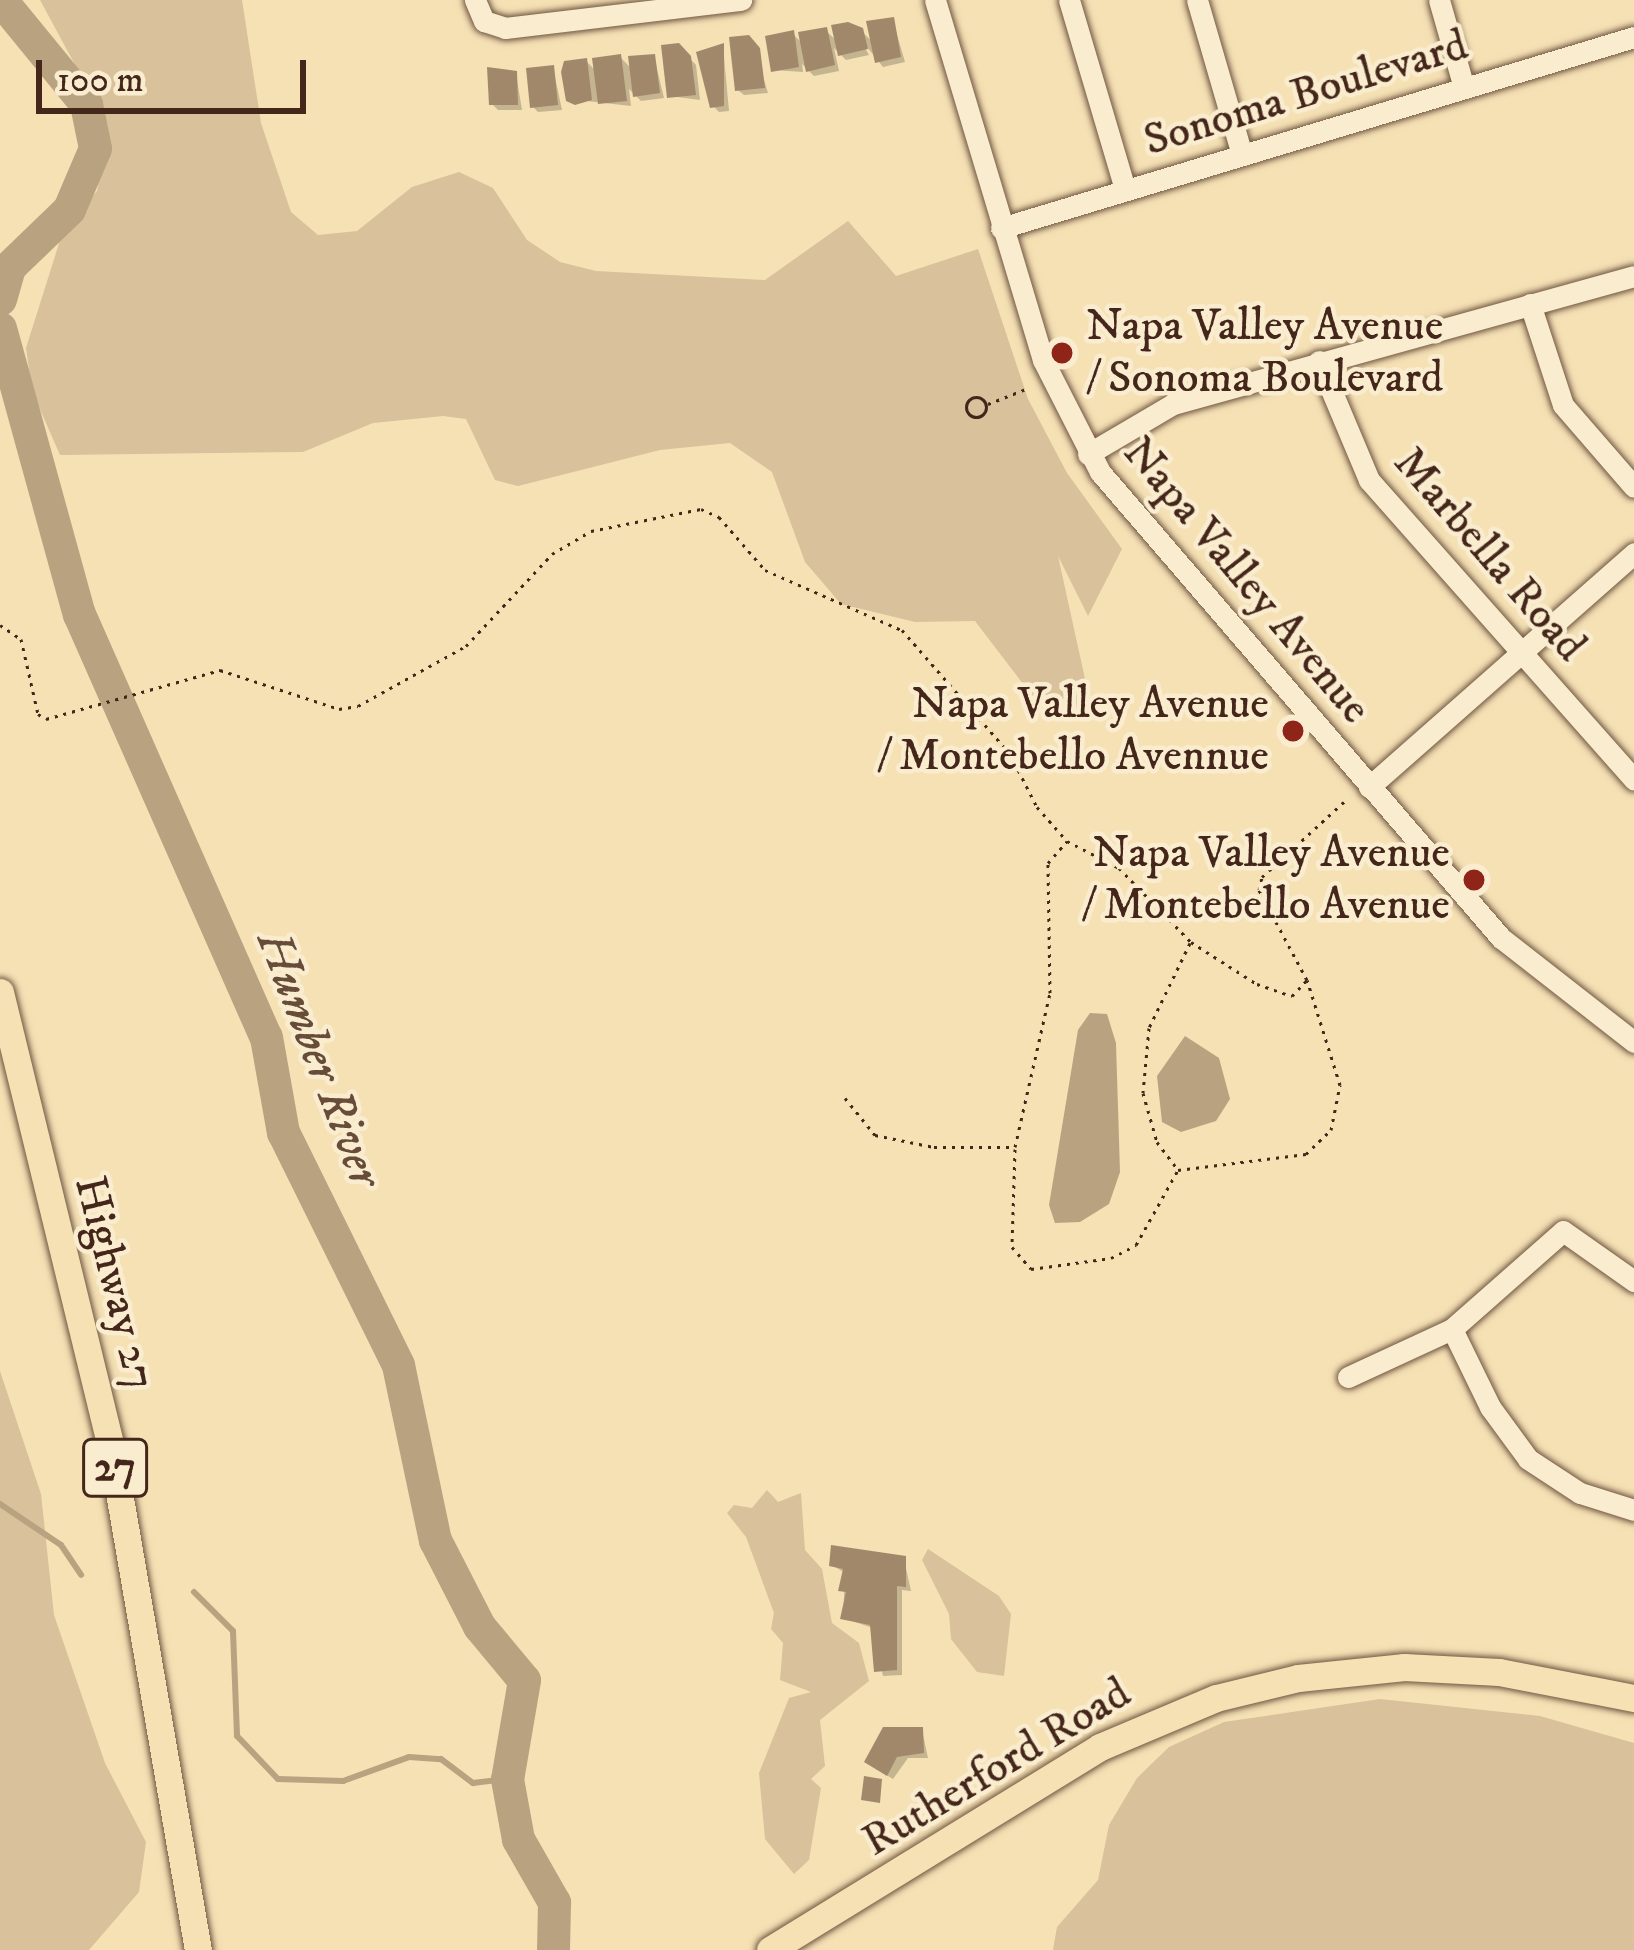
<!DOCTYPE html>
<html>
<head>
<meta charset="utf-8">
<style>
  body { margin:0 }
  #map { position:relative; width:1634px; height:1950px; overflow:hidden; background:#f6e1b5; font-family:"IM FELL DW Pica",serif }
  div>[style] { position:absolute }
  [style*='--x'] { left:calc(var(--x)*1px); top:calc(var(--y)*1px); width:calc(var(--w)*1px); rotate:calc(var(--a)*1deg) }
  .green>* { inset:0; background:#d8c19b }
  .water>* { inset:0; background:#b9a280 }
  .shadow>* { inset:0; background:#0003 }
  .stream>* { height:6px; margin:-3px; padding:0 3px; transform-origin:3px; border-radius:3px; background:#b9a280 }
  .river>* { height:33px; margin:-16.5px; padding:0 16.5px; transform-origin:16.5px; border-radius:16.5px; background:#b9a280 }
  .building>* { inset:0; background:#a1886b }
  .path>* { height:3px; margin-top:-1.5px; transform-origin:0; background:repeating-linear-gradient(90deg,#44271a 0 3px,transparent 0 9px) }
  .path>.ring { margin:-1.5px; padding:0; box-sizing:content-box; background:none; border:3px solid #44271a; border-radius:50% }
  .roads { filter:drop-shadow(0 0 3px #705641) drop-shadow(0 0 3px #705641) }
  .minor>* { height:21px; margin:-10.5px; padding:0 10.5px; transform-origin:10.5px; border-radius:10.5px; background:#f9eccf }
  .major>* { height:27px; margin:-13.5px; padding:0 13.5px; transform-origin:13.5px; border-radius:13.5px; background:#f6e1b5 }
  .dots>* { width:33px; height:33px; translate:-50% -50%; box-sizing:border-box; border:6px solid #f9eccf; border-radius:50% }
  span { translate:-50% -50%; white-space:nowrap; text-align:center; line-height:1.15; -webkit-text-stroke:9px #f9eccf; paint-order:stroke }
  .shield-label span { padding:3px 9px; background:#f9eccf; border:3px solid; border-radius:9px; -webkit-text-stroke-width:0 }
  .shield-label { font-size:42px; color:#44271a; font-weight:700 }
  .street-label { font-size:45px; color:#44271a }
  .poi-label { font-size:45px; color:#44271a }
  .left { translate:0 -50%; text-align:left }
  .right { translate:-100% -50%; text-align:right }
  .water-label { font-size:48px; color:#674c39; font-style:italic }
  .scale { position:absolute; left:36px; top:60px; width:270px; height:54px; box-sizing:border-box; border:6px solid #44271a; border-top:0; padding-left:15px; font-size:36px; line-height:42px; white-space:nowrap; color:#44271a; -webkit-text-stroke:9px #f9eccf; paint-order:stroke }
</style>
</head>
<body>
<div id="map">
  <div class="green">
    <div style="clip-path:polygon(40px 0,242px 0,261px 123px,291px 212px,318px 235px,357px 231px,412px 187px,459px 172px,493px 188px,527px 240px,560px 262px,596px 271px,765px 280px,848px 221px,896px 276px,978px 249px,1028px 399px,1067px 473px,1122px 549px,1088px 616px,1058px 556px,1091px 706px,1060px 709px,1033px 697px,975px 621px,915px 622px,841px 604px,805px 562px,772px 472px,730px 443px,660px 450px,518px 486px,495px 480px,466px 419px,443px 416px,373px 423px,303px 452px,60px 455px,32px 391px,26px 348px,62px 234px,97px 191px,108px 126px)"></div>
    <div style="clip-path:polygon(0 1371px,41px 1494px,54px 1615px,105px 1763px,146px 1842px,139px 1892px,89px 1950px,0 1950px)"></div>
    <div style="clip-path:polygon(767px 1490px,778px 1502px,801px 1493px,805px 1550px,822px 1569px,832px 1623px,859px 1643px,869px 1681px,820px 1720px,825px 1766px,811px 1779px,821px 1788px,809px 1860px,794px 1874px,765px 1839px,759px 1773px,789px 1698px,811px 1692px,780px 1680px,783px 1643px,771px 1629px,774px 1613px,746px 1537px,727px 1513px,734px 1505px,752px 1508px)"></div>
    <div style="clip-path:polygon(928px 1549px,999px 1596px,1011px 1614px,1004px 1676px,977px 1672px,951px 1639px,949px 1614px,922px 1560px)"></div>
    <div style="clip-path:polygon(1380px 1699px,1540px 1716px,1634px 1743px,1634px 1950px,1053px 1950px,1057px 1927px,1098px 1880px,1109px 1825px,1137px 1778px,1169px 1747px,1224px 1722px)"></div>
  </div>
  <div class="water">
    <div style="clip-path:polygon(1090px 1013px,1107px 1014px,1116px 1043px,1120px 1172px,1109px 1204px,1080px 1222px,1055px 1223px,1049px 1205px,1078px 1030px)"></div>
    <div style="clip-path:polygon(1185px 1036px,1219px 1058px,1230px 1099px,1216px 1121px,1181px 1132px,1162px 1122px,1157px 1076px)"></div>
  </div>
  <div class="shadow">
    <div style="clip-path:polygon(893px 21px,905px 62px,883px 67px,859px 37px,869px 55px,846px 60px,834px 48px,839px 71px,814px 76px,802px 64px,803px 72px,774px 70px,793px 34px,804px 45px,826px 31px,838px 42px,861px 31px,874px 43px)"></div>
    <div style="clip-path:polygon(753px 44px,768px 93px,744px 95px,738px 90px)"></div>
    <div style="clip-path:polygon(678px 46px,696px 65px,700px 100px,670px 96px)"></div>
    <div style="clip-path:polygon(723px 46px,729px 111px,719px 112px,713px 106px)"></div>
    <div style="clip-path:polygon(620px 57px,633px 70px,654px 57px,664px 98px,641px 101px,629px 89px,631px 106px,569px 99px,586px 61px,597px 72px)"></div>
    <div style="clip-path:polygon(553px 68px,562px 110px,538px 112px,532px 106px)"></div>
    <div style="clip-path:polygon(516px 74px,522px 110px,498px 110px,492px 104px)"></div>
    <div style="clip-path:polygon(904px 1559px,911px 1591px,902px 1590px,902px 1675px,883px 1676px,873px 1628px,843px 1618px,845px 1573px,832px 1565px)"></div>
    <div style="clip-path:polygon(922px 1730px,928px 1758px,908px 1758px,893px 1779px,873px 1767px)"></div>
  </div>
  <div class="stream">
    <div style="--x:0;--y:1504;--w:73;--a:33.9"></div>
    <div style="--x:61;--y:1545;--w:36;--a:56"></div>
    <div style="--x:194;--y:1592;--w:55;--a:45"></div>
    <div style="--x:233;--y:1631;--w:105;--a:87.8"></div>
    <div style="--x:237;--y:1736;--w:59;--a:46.4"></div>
    <div style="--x:278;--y:1779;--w:65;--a:1.8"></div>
    <div style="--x:343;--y:1781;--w:70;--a:-20"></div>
    <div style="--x:409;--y:1757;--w:32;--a:4"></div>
    <div style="--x:441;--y:1759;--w:40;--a:37"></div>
    <div style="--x:473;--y:1783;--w:34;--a:-7"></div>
  </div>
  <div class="river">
    <div style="--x:0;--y:299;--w:33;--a:-74"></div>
    <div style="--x:9;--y:267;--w:83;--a:-44"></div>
    <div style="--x:69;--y:209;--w:66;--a:-66.9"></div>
    <div style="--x:95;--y:148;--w:45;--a:-101.6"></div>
    <div style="--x:86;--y:104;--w:134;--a:-129.3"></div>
    <div style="--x:0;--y:328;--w:297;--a:74.6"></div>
    <div style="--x:79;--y:614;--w:462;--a:66.2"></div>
    <div style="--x:266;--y:1037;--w:97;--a:79.9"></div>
    <div style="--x:283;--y:1132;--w:260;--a:63.7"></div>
    <div style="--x:398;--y:1365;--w:179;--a:78.1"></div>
    <div style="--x:435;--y:1540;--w:97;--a:62.9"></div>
    <div style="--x:479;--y:1626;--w:70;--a:50.2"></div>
    <div style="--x:524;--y:1680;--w:100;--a:99.7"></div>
    <div style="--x:507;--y:1779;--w:61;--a:79.6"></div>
    <div style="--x:518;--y:1839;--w:73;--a:60.3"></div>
    <div style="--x:554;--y:1902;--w:48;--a:91.2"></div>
  </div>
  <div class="building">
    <div style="clip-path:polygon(894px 17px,901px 57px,875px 63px,866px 21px)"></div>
    <div style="clip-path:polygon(848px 22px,863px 28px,868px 49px,838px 56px,831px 25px)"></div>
    <div style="clip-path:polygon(827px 27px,835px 65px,806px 72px,798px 32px)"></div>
    <div style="clip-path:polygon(794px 30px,799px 67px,771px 72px,765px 36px)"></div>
    <div style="clip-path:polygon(749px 35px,760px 48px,765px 88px,735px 91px,729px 37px)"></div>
    <div style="clip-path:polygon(679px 43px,691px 56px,696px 95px,667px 98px,661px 45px)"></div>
    <div style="clip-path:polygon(724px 43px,724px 106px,710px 108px,696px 52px)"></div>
    <div style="clip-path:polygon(621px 54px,627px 101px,598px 104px,592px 58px)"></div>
    <div style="clip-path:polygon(655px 54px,660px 93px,633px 97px,628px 56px)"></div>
    <div style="clip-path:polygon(587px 58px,592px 100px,575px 105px,566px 101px,561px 72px,564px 61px)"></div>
    <div style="clip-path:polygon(554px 65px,558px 105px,530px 108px,526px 68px)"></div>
    <div style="clip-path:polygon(487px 67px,517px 71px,518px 105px,489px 105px)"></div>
    <div style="clip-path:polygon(831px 1545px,906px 1556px,906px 1587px,897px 1586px,897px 1670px,874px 1672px,870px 1625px,840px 1619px,846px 1592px,838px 1591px,843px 1569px,829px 1566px)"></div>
    <div style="clip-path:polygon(883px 1727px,923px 1727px,924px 1753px,897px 1757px,887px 1776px,864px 1762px)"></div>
    <div style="clip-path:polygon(864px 1776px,882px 1779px,880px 1803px,861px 1800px)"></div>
  </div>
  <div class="path">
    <div class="ring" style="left:966px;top:397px;width:17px;height:17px"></div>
    <div style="--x:988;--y:404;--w:41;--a:-21.5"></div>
    <div style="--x:0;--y:625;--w:25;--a:34"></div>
    <div style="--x:21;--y:639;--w:77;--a:77.2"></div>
    <div style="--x:38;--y:714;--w:9;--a:32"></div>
    <div style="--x:46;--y:719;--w:181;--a:-15.7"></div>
    <div style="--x:220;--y:670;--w:125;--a:18.1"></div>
    <div style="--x:339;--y:709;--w:19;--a:-9"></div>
    <div style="--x:358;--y:706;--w:124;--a:-29.1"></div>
    <div style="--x:466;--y:646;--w:126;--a:-46.9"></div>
    <div style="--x:552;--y:554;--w:45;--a:-30.5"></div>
    <div style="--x:591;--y:531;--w:112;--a:-11.3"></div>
    <div style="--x:701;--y:509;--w:20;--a:24"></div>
    <div style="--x:719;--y:517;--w:70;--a:49"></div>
    <div style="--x:765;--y:570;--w:150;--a:23.7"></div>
    <div style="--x:902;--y:630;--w:164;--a:48.9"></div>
    <div style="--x:1010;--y:754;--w:59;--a:63"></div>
    <div style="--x:1037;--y:807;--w:45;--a:48.6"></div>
    <div style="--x:1190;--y:943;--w:94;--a:115.8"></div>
    <div style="--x:1149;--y:1028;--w:65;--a:95.3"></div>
    <div style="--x:1143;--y:1093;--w:51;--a:74.1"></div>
    <div style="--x:1157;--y:1142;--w:35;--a:53"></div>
    <div style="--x:1178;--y:1170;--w:129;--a:-7.1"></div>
    <div style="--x:1306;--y:1154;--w:35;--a:-44"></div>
    <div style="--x:1331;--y:1130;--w:46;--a:-78.7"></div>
    <div style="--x:1340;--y:1085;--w:110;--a:-107.4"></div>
    <div style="--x:1307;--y:980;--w:102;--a:-118.1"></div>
    <div style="--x:1259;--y:890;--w:13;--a:-77"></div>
    <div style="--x:1262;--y:877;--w:113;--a:-42.5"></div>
    <div style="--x:845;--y:1098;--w:48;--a:51"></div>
    <div style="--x:875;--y:1135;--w:60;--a:11.5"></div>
    <div style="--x:934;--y:1147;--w:81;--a:0"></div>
    <div style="--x:1015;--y:1147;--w:158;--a:-77.2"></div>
    <div style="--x:1050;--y:993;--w:130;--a:-90.9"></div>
    <div style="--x:1048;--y:863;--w:29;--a:-49"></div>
    <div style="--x:1067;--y:841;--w:59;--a:27.4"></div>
    <div style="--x:1119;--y:868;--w:103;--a:45.8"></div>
    <div style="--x:1191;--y:942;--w:78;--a:32.5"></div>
    <div style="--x:1257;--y:984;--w:37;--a:19"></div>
    <div style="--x:1292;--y:996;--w:22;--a:-47"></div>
    <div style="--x:1015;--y:1149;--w:98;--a:91.8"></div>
    <div style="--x:1012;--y:1247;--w:29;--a:49"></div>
    <div style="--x:1031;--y:1269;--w:81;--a:-7.8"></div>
    <div style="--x:1111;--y:1258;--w:28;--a:-27"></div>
    <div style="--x:1136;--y:1245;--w:86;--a:-60.8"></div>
  </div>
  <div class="roads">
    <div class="minor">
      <div style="--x:475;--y:0;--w:23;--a:67"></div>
      <div style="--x:484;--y:21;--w:22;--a:18"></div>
      <div style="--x:505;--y:28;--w:238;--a:-6.8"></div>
      <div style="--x:935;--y:0;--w:376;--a:73.3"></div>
      <div style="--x:1043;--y:360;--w:126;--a:63"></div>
      <div style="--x:1100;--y:472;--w:615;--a:49.29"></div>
      <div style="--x:1501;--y:938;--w:169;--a:38"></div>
      <div style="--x:1069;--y:0;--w:197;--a:73.5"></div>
      <div style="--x:1197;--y:0;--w:161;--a:73.8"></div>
      <div style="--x:1439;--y:0;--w:91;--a:74.1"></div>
      <div style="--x:1001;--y:228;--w:661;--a:-16.79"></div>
      <div style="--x:1530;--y:304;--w:106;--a:71.9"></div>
      <div style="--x:1563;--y:405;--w:108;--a:49.1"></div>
      <div style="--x:1319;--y:361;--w:129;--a:67.2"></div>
      <div style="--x:1369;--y:480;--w:400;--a:48.5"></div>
      <div style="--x:1088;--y:454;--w:99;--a:-30.5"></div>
      <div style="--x:1173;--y:404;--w:478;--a:-15.5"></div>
      <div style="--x:1369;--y:787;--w:354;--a:-41.4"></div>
      <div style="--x:1452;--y:1329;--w:87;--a:64"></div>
      <div style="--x:1490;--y:1407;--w:64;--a:53.8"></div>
      <div style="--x:1528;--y:1459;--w:62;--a:33.2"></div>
      <div style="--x:1580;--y:1493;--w:57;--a:17.5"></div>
      <div style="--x:1348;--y:1377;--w:115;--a:-24.8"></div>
      <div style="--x:1452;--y:1329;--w:148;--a:-41.4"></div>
      <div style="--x:1563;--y:1231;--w:87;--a:35.2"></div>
    </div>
    <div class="major">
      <div style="--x:0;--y:992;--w:467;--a:76.3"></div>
      <div style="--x:111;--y:1446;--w:511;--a:80.21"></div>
      <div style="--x:770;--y:1950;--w:387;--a:-31.6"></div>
      <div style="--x:1100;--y:1747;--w:126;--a:-22.9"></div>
      <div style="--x:1216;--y:1698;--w:84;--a:-13.7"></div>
      <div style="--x:1298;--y:1678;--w:107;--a:-5.9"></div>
      <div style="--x:1404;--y:1667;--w:95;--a:3"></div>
      <div style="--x:1499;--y:1672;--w:137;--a:10.9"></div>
    </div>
  </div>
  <div class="dots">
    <div style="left:1062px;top:353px;background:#8f2418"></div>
    <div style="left:1293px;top:731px;background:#8f2418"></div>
    <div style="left:1474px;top:880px;background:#8f2418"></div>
  </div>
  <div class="shield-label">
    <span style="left:115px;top:1468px">27</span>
  </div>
  <div class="street-label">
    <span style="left:1306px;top:94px;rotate:-17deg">Sonoma Boulevard</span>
    <span style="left:1489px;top:555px;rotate:49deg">Marbella Road</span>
    <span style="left:1246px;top:581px;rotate:50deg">Napa Valley Avenue</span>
    <span style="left:114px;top:1283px;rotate:76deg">Highway 27</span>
    <span style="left:997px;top:1768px;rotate:-31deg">Rutherford Road</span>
  </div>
  <div class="poi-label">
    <span class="left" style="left:1086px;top:353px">Napa Valley Avenue<br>/ Sonoma Boulevard</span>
    <span class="right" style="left:1269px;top:731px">Napa Valley Avenue<br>/ Montebello Avennue</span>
    <span class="right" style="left:1450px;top:880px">Napa Valley Avenue<br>/ Montebello Avenue</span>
  </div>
  <div class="water-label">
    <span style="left:318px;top:1059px;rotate:69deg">Humber River</span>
  </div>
  <div class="scale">100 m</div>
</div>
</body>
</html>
